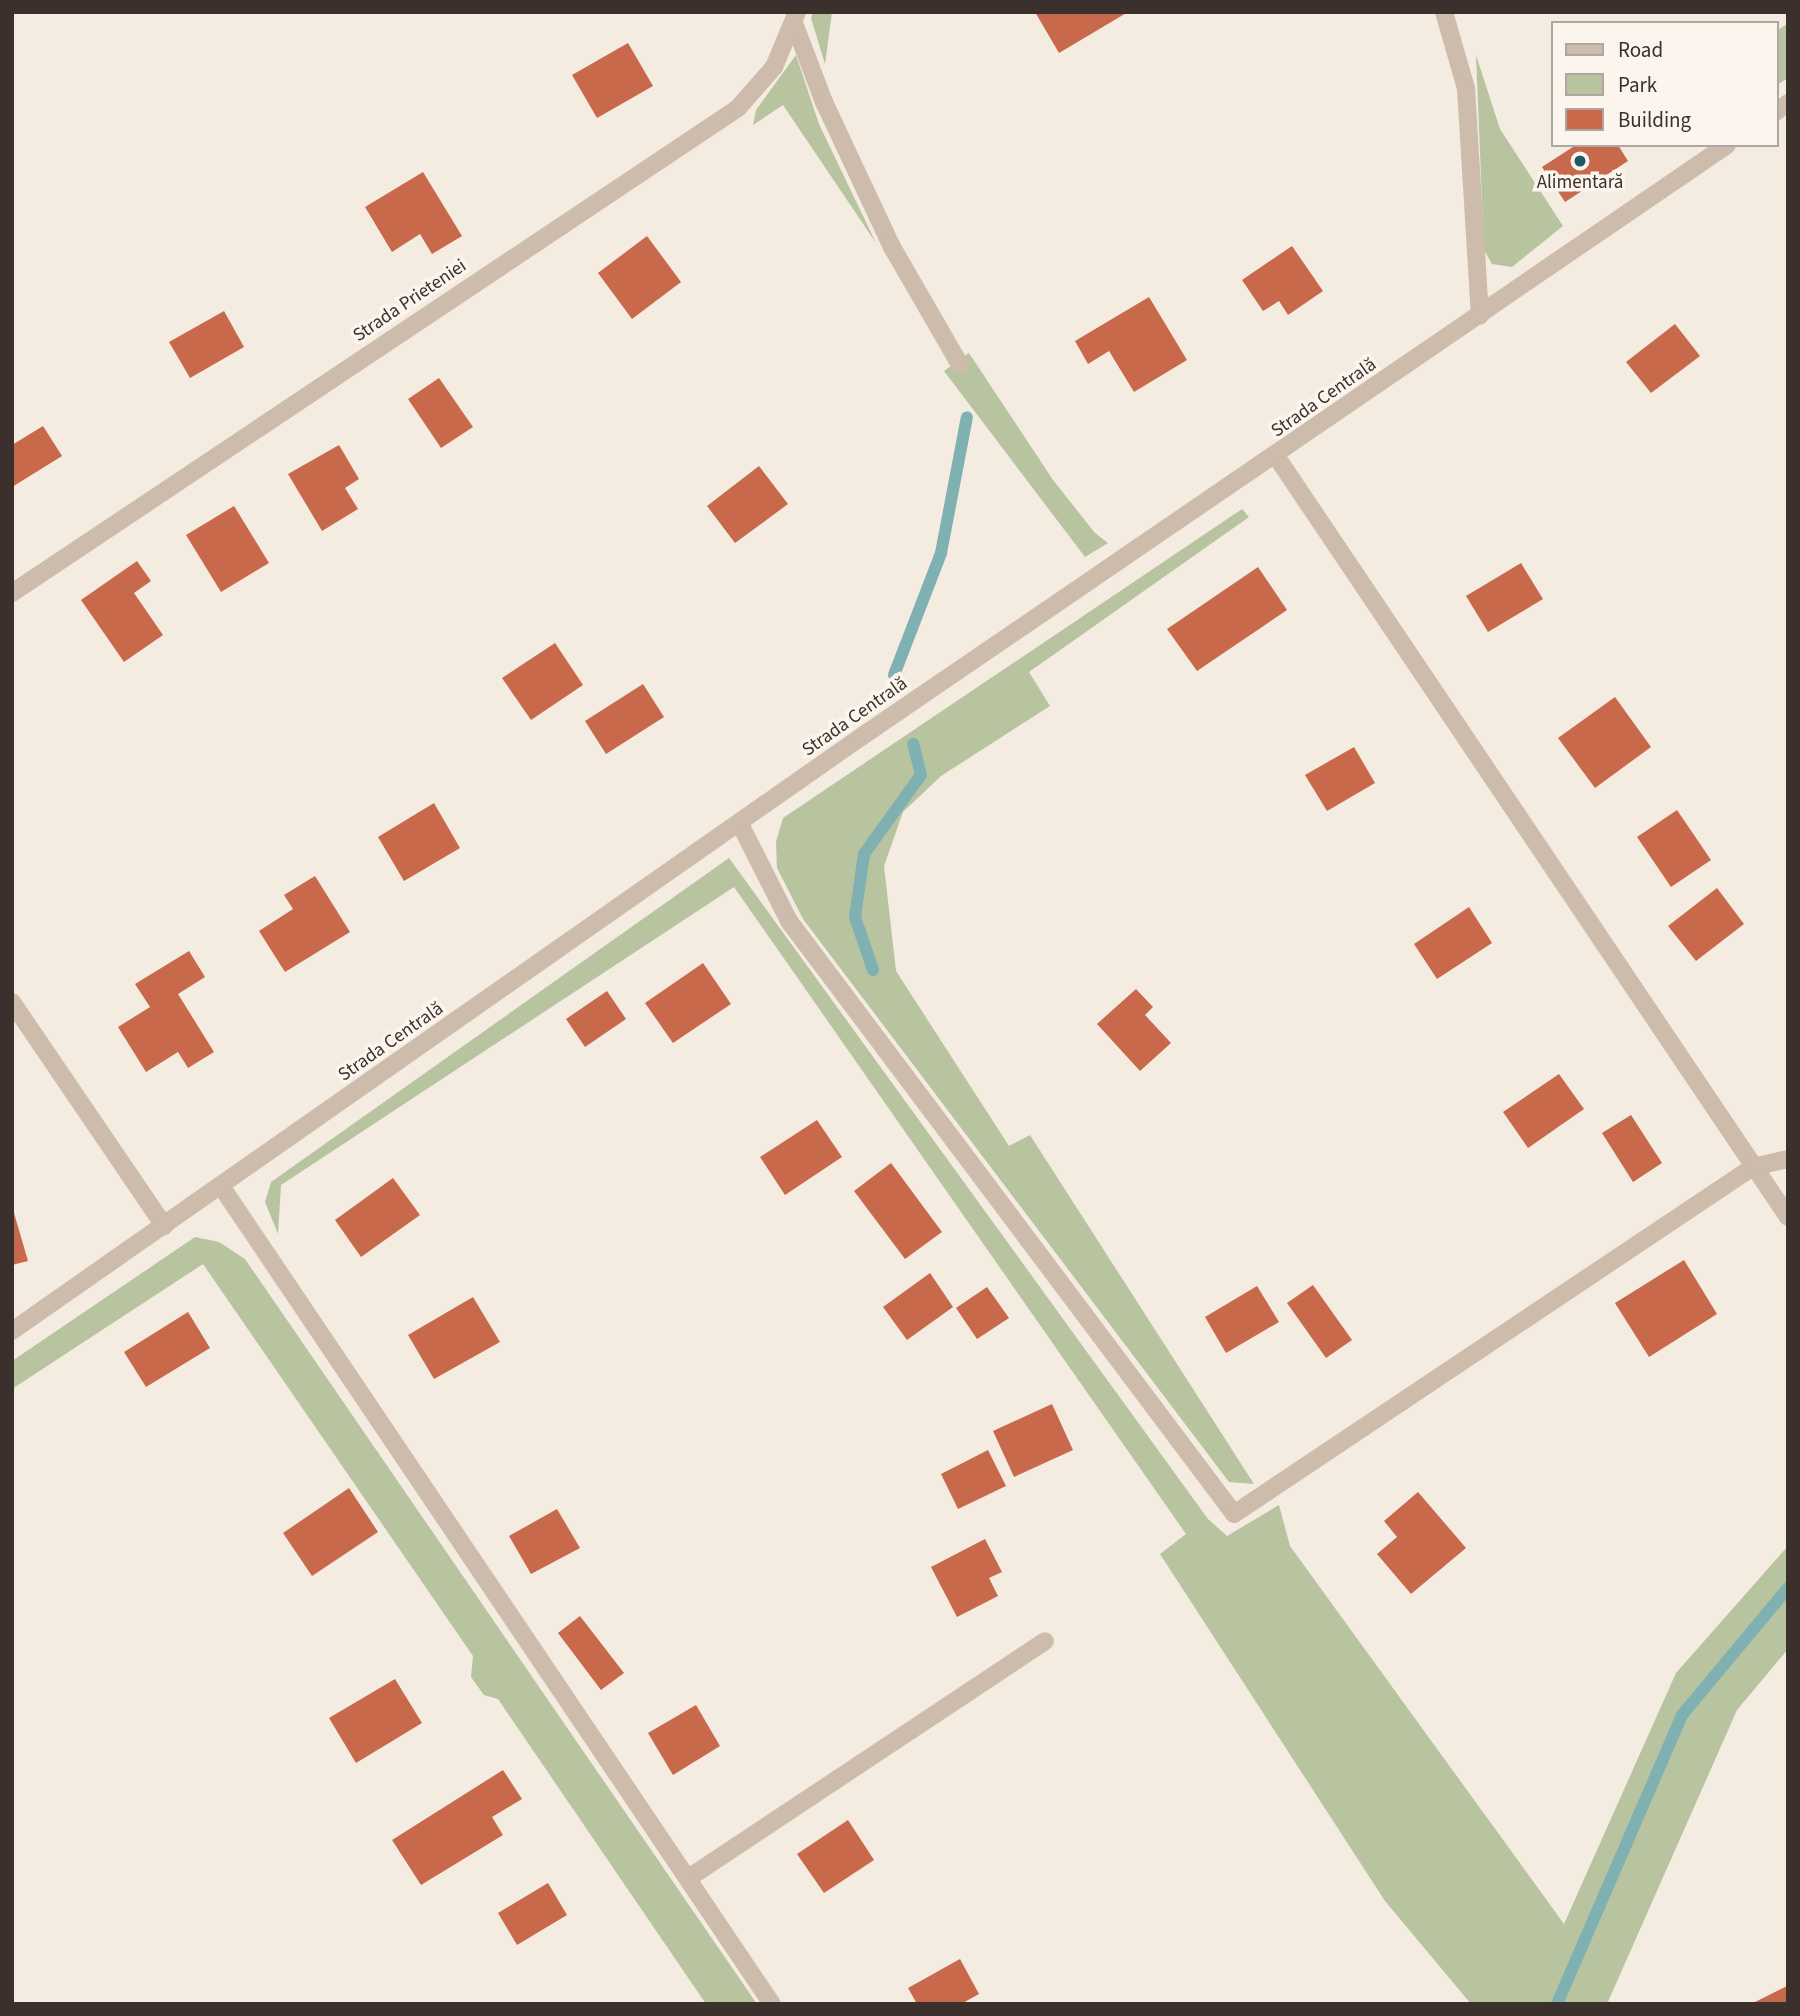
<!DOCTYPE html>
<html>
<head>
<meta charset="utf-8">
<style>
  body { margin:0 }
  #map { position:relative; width:1800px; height:2016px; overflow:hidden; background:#f4ebe1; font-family:"Source Sans 3",sans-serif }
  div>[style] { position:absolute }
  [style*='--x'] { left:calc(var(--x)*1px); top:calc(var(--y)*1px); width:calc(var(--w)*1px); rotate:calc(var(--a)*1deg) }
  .green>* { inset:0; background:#b8c4a0 }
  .stream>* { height:12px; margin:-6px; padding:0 6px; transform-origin:6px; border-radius:6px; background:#7fb0b2 }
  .building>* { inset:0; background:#c8694b }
  .service>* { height:18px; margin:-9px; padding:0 9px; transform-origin:9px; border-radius:9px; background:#cdbbac }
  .minor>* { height:18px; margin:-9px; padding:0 9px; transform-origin:9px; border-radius:9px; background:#cdbbac }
  .tertiary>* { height:18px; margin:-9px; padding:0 9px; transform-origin:9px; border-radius:9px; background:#cdbbac }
  .dots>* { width:19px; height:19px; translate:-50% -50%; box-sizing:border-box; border:4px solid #fbf5ee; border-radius:50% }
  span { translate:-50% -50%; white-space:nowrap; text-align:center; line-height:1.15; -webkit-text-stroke:7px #fbf5ee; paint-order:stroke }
  .poi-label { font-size:19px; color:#3b302b }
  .street-label { font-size:19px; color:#3b302b }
  .frame { position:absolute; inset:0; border:14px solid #3b302b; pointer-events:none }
  .legend { position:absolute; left:1551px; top:21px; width:228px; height:126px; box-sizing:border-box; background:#fbf5ee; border:2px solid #aea6a0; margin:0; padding:9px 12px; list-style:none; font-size:21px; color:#3b302b }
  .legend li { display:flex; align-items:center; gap:14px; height:35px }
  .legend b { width:35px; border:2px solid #aea6a0 }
</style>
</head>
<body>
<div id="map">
  <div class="green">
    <div style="clip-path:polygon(813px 12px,832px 12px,825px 64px,811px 18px)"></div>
    <div style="clip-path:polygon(1788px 23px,1788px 78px,1777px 85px,1777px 31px)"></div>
    <div style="clip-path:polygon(796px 55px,819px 124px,876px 243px,783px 105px,753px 125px,756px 110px)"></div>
    <div style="clip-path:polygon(1476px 55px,1500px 129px,1563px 226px,1512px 267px,1492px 264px,1484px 250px)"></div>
    <div style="clip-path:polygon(969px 353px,1053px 480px,1095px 533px,1108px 543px,1085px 557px,944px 371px)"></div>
    <div style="clip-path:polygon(1242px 509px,1249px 517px,1029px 672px,1050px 706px,941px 776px,903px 812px,884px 866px,896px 971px,1009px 1146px,1030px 1135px,1254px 1484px,1229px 1482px,803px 919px,777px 868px,776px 842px,783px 818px)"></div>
    <div style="clip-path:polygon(729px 858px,1208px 1519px,1227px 1536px,1279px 1505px,1290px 1546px,1564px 1924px,1676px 1673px,1788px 1546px,1788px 1649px,1737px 1710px,1607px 2004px,1471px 2004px,1385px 1901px,1160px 1554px,1186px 1534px,734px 887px,281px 1185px,278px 1234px,265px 1202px,271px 1182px)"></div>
    <div style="clip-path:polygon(195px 1237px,219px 1242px,245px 1259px,757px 2004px,706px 2004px,498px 1699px,484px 1695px,471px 1677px,473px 1656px,203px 1264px,12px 1389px,12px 1361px)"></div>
  </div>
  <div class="stream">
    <div style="--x:894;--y:675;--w:131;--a:-68.9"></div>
    <div style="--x:941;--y:553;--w:138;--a:-79.2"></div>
    <div style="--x:873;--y:970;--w:56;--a:-108.8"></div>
    <div style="--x:855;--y:917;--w:64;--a:-81.9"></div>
    <div style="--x:864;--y:854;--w:97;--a:-54.2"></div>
    <div style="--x:921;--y:775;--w:32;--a:-104"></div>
    <div style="--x:1557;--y:2004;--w:315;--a:-66.6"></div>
    <div style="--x:1682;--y:1715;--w:165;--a:-50.2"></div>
  </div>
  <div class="building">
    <div style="clip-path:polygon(1035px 12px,1128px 12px,1059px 53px)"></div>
    <div style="clip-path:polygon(628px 43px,653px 86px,597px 118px,572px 75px)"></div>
    <div style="clip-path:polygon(1576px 145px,1618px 145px,1628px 161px,1565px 202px,1542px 167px)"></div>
    <div style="clip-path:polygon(423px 172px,462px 236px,432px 254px,420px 234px,392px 252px,365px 207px)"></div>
    <div style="clip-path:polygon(647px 236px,681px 282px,632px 319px,598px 273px)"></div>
    <div style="clip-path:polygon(1292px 246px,1323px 291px,1288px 315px,1279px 301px,1263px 311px,1242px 280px)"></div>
    <div style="clip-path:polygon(1149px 297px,1187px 360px,1134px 392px,1109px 351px,1088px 364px,1075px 341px)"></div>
    <div style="clip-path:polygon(224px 311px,244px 347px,190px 378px,169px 342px)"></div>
    <div style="clip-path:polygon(1675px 324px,1700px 356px,1651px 393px,1626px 362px)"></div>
    <div style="clip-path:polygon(439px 378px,473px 427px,441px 448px,408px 399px)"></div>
    <div style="clip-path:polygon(43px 426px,62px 456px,12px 487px,12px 445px)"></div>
    <div style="clip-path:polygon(339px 445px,359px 479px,345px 488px,358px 509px,322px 531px,288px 474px)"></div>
    <div style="clip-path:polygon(759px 466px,788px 504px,735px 543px,707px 506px)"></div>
    <div style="clip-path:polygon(234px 506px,269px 563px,221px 592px,186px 535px)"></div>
    <div style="clip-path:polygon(137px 561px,151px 581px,134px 593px,163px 635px,124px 662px,81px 600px)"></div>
    <div style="clip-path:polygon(1521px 563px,1543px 599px,1488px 632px,1466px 596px)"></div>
    <div style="clip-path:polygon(1258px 567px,1287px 610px,1197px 671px,1167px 629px)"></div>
    <div style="clip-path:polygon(555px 643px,583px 685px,531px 720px,502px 678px)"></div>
    <div style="clip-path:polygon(643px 684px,664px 717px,606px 754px,585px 721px)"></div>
    <div style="clip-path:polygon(1615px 697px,1651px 747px,1595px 788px,1558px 738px)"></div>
    <div style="clip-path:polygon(1354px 747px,1375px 783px,1327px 811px,1305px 775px)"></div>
    <div style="clip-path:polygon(434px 803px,460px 848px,404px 881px,378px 837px)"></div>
    <div style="clip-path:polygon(1677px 810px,1711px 860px,1671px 887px,1637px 837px)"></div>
    <div style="clip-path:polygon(315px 876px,350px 932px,285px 972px,259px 931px,293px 909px,284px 895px)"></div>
    <div style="clip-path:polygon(1717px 888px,1744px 924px,1696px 961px,1668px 926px)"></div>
    <div style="clip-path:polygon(1469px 907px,1492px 943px,1437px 979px,1414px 944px)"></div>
    <div style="clip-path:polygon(189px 951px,205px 977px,178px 994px,214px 1052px,188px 1068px,178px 1052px,146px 1072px,118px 1027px,150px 1007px,135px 984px)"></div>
    <div style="clip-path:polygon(703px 963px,731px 1004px,673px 1043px,645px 1003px)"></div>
    <div style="clip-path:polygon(1136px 989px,1153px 1007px,1145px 1015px,1171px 1043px,1140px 1071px,1097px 1024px)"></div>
    <div style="clip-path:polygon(607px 991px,626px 1019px,585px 1047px,566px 1019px)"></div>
    <div style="clip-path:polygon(1559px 1074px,1584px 1109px,1528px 1148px,1503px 1112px)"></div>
    <div style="clip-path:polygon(1631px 1115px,1662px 1163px,1633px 1182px,1602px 1133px)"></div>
    <div style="clip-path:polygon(817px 1120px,842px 1157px,785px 1195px,760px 1157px)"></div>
    <div style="clip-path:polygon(891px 1163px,942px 1232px,905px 1259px,854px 1191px)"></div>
    <div style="clip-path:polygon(393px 1178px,420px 1215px,361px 1257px,335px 1220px)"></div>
    <div style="clip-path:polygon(12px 1206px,28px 1261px,12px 1265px)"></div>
    <div style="clip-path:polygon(1684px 1260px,1717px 1314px,1649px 1357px,1615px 1303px)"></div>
    <div style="clip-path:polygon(930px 1273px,953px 1307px,907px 1340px,883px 1307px)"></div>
    <div style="clip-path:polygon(1313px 1285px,1352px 1340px,1326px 1358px,1287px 1303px)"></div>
    <div style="clip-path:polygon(1257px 1286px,1279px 1322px,1226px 1353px,1205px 1317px)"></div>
    <div style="clip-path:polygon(987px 1287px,1009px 1318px,977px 1339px,956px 1308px)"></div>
    <div style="clip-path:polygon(473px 1297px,500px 1342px,434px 1379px,408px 1335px)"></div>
    <div style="clip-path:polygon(188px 1312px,210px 1348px,146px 1387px,124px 1352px)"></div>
    <div style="clip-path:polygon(1052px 1404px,1073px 1450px,1014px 1477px,993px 1431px)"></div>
    <div style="clip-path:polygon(988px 1450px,1006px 1486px,958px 1509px,941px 1474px)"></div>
    <div style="clip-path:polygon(349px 1488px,378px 1532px,312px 1576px,283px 1533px)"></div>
    <div style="clip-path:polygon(1418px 1492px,1466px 1548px,1411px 1594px,1377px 1554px,1397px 1537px,1384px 1521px)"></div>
    <div style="clip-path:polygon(557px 1509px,580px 1548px,531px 1574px,509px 1536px)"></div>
    <div style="clip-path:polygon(985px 1539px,1002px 1572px,989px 1578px,998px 1596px,957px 1617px,931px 1567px)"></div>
    <div style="clip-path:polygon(580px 1616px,624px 1673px,601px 1690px,558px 1633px)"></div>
    <div style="clip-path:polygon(395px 1679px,422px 1723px,356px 1763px,329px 1718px)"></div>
    <div style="clip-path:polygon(696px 1705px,720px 1746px,673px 1775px,648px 1733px)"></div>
    <div style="clip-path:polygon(503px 1770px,522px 1799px,492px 1817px,503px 1835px,421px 1885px,392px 1840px)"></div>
    <div style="clip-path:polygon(848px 1820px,874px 1860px,824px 1893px,797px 1854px)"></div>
    <div style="clip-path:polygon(548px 1883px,567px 1915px,517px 1945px,498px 1913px)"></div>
    <div style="clip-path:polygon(960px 1959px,979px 1994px,961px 2004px,917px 2004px,908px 1988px)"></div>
    <div style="clip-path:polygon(1787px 1986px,1788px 2004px,1751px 2004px)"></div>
  </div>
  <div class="service">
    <div style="--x:1444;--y:12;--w:79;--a:73.9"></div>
    <div style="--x:1466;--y:88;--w:228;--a:86.5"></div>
    <div style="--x:794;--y:23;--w:85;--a:69.2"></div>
    <div style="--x:824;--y:102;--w:160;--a:64.9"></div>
    <div style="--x:892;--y:247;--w:136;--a:60"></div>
    <div style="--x:690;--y:1877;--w:426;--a:-33.6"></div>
  </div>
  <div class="minor">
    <div style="--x:1276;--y:456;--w:917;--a:56.07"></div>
    <div style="--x:12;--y:593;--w:873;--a:-33.74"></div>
    <div style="--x:738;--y:108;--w:55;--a:-48.7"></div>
    <div style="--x:774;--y:67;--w:60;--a:-67.3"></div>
    <div style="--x:740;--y:824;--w:109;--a:63.2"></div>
    <div style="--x:789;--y:921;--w:741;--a:53.11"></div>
    <div style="--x:1234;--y:1514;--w:624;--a:-33.77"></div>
    <div style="--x:1753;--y:1167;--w:36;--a:-13"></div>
    <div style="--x:12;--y:1002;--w:271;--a:55.8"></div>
    <div style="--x:221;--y:1186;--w:986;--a:56.04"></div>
  </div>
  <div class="tertiary">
    <div style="--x:1777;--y:111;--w:14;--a:-36"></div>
    <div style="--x:12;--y:1331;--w:1036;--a:-34.98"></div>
    <div style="--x:861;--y:737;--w:1049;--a:-34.36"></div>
  </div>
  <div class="dots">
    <div style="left:1580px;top:161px;background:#1f5a5e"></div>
  </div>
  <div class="poi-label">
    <span style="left:1580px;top:183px">Alimentară</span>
  </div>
  <div class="street-label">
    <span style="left:410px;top:301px;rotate:-34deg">Strada Prieteniei</span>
    <span style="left:1324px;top:398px;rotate:-35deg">Strada Centrală</span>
    <span style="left:855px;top:717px;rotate:-35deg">Strada Centrală</span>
    <span style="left:391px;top:1042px;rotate:-35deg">Strada Centrală</span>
  </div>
  <div class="frame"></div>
  <ul class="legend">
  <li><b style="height:9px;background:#cdbbac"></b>Road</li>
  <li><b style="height:19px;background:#b8c4a0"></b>Park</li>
  <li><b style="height:19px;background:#c8694b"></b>Building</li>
  </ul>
</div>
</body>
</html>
